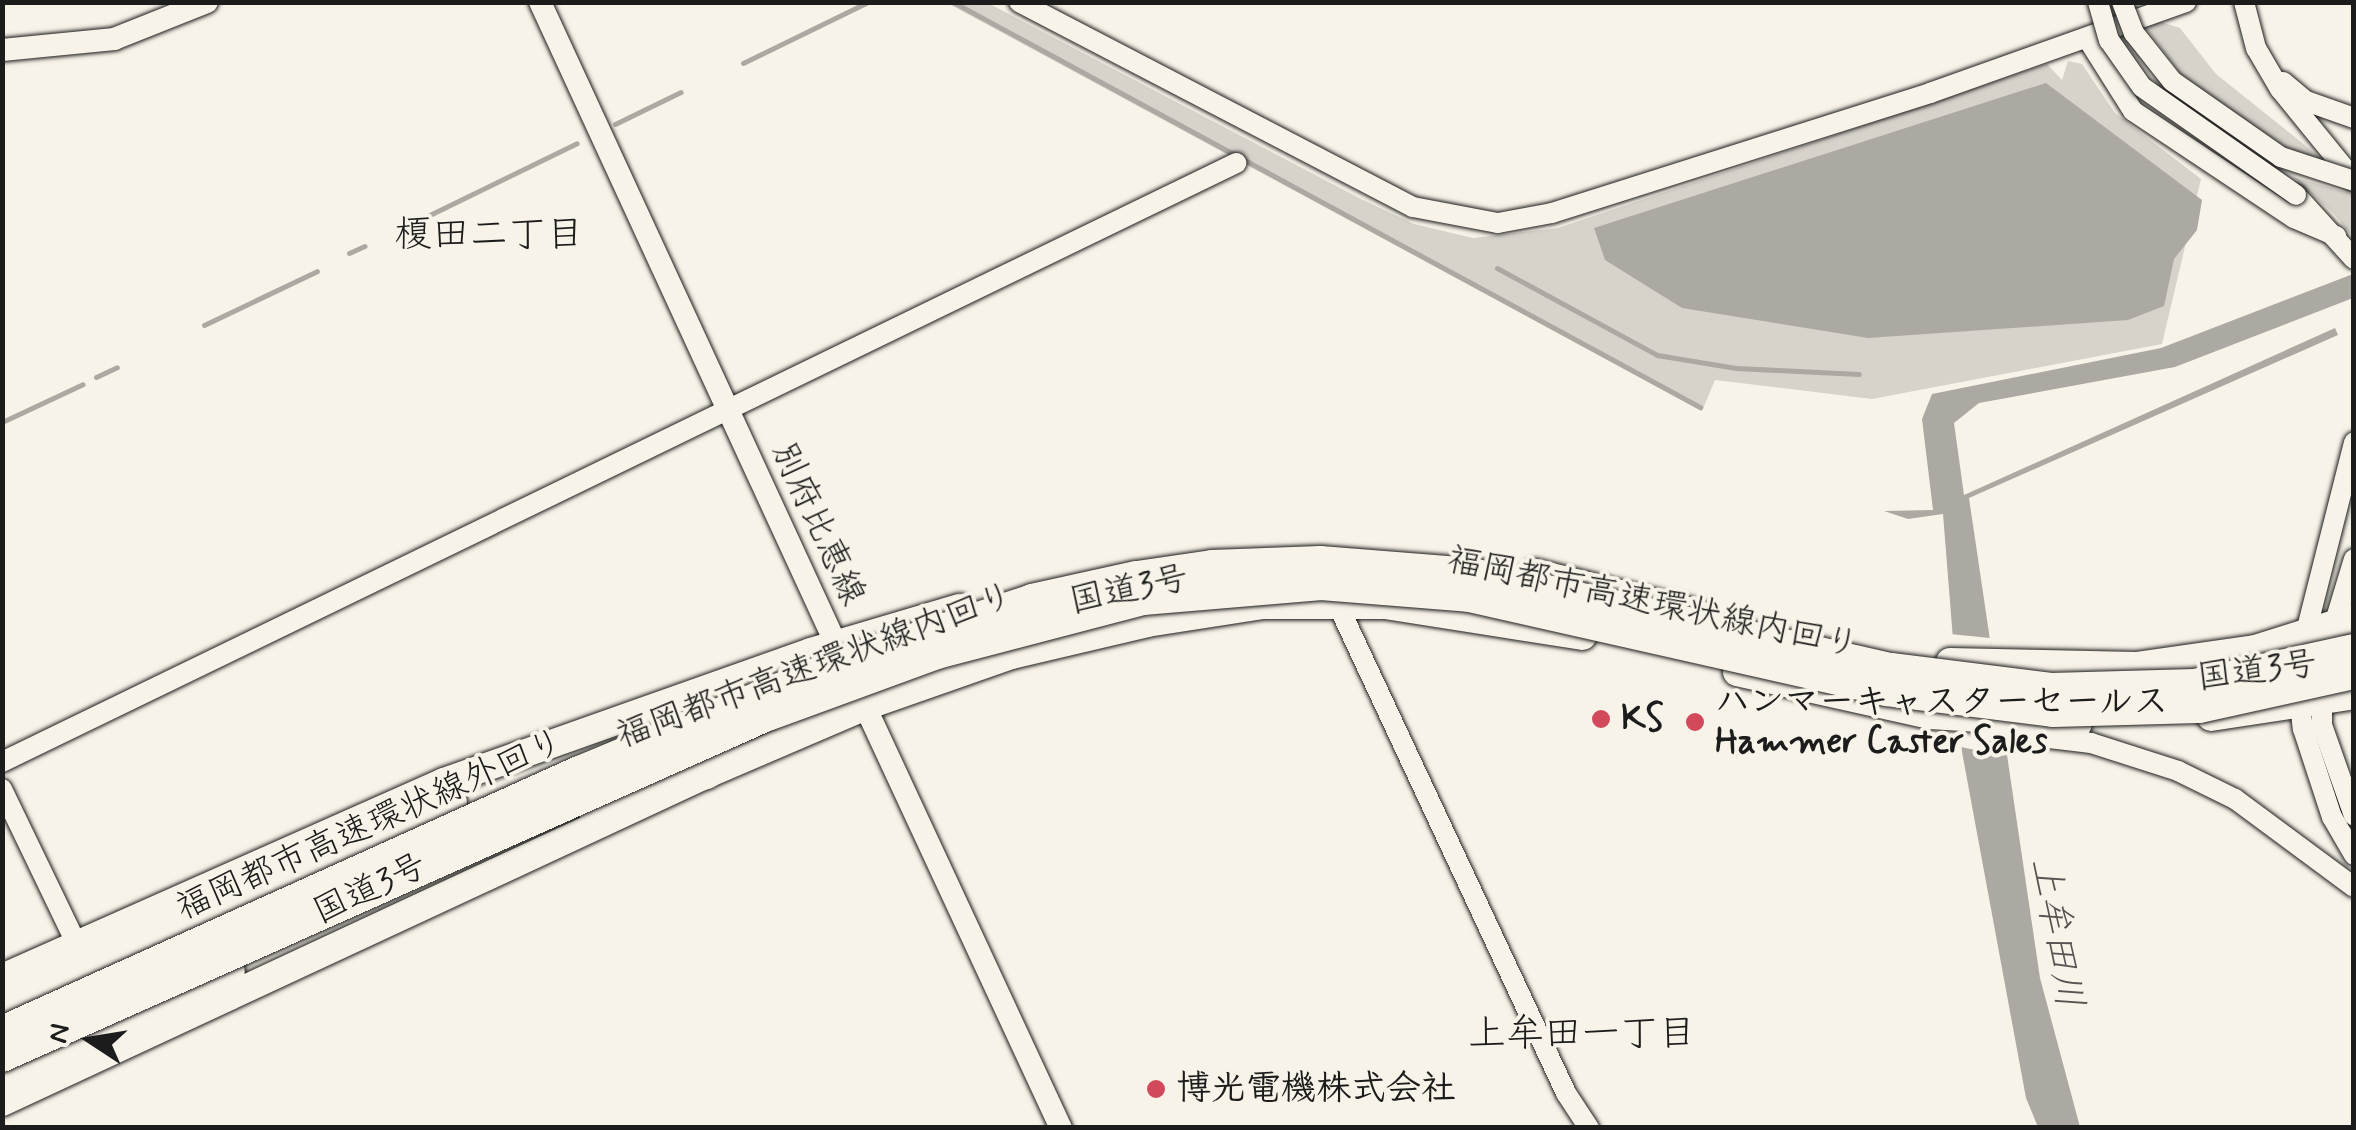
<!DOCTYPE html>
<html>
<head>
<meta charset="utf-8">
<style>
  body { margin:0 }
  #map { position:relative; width:2356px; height:1130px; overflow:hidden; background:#f7f3e8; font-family:Mynerve,"Klee One",sans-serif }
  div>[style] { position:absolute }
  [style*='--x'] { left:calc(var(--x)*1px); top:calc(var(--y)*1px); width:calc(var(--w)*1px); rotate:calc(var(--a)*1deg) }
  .green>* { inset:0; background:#d7d3cb }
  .water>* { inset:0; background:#aca9a2 }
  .pier>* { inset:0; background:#f7f3e8 }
  .stream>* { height:5px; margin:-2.5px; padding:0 2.5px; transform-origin:2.5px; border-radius:2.5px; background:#aca9a2 }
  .roads { filter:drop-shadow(0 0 2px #1c1c1c) drop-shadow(0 0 2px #1c1c1c) }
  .tertiary>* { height:20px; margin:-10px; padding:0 10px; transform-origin:10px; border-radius:10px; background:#f7f3e8 }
  .secondary>* { height:22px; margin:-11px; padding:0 11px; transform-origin:11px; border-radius:11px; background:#f7f3e8 }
  .trunk>* { height:28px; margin:-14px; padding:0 14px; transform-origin:14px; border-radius:14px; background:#f7f3e8 }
  .motorway>* { height:30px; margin:-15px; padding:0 15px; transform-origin:15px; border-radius:15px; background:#f7f3e8 }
  .bridges { filter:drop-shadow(0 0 2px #1c1c1c) drop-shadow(0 0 2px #1c1c1c) }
  .tertiary-bridge>* { height:20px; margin:-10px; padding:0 10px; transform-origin:10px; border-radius:10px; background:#f7f3e8 }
  .motorway-bridge>* { height:30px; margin:-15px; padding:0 15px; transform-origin:15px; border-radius:15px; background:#f7f3e8 }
  .dots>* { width:28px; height:28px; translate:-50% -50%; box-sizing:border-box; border:5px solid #f7f3e8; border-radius:50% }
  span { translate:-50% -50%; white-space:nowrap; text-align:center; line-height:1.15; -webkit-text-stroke:8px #f7f3e8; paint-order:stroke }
  .street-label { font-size:35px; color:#1c1c1c }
  .poi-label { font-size:35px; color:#1c1c1c; font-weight:700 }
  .left { translate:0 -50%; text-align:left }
  .neighbourhood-label { font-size:38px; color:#1c1c1c }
  .water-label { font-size:38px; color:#565452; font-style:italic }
  .frame { position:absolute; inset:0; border:5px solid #1c1c1c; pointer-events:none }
  .north { position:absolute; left:40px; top:990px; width:100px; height:100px; -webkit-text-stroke:8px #f7f3e8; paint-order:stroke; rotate:282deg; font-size:28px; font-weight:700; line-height:40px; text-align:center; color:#1c1c1c }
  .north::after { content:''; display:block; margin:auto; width:35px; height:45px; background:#1c1c1c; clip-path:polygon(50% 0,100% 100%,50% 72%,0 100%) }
</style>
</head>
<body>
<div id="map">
  <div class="green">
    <div style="clip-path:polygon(947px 3px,988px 3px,1361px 199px,1414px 224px,1473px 238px,1558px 228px,2047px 64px,2062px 80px,2068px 61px,2082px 64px,2115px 113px,2201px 179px,2162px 344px,1872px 399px,1715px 380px,1702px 411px)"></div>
    <div style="clip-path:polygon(2154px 20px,2180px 28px,2216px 74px,2336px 170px,2286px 154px,2183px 77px,2144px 25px)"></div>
    <div style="clip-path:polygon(2293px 177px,2353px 194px,2353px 237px,2334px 214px)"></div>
  </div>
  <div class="water">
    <div style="clip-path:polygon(2046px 83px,2202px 200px,2197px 230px,2174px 259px,2164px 306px,2128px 320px,1868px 338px,1682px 308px,1605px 260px,1594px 228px)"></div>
    <div style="clip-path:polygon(2353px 274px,2353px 298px,2175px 367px,1979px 403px,1954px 423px,1964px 495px,2335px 328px,2338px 335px,1969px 498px,2040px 978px,2080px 1127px,2038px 1127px,2026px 1098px,1962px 752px,1943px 514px,1908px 519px,1884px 511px,1933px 510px,1922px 419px,1932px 394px,2161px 348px)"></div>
  </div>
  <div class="pier">
    <div style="clip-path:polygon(1950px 634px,1990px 638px,2004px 756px,1961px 747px)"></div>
  </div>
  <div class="stream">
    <div style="--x:953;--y:2;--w:850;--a:28.47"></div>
    <div style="--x:743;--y:63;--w:139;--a:-26"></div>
    <div style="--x:615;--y:124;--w:73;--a:-25.9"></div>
    <div style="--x:405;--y:227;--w:191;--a:-26"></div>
    <div style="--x:349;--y:253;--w:17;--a:-24"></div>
    <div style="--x:1497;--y:268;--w:182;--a:28.5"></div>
    <div style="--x:1657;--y:355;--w:80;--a:9.3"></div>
    <div style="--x:1736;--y:368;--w:123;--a:2.8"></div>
    <div style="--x:204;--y:325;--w:125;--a:-25.5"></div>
    <div style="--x:96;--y:377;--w:23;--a:-25"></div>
    <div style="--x:2;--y:422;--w:89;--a:-25.1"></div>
  </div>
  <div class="roads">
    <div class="tertiary">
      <div style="--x:1019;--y:2;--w:444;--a:27.5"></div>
      <div style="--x:1413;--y:207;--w:86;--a:10.7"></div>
      <div style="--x:1498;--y:223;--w:55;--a:-10.5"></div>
      <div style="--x:1552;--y:213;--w:397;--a:-17.6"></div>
      <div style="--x:1930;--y:93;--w:272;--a:-19.6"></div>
      <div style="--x:2244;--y:2;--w:48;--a:75.4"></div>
      <div style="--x:2256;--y:48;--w:48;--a:59.7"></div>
      <div style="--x:2280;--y:89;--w:117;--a:50.9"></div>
      <div style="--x:2087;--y:38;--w:86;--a:57.8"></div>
      <div style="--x:2133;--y:111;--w:193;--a:33.6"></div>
      <div style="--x:2294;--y:218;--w:46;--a:23.2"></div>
      <div style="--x:2283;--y:82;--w:30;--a:40"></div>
      <div style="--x:2306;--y:101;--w:51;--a:19.5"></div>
      <div style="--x:2296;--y:195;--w:86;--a:47.8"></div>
      <div style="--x:1337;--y:603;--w:541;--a:64.95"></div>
      <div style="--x:1566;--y:1093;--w:42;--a:56.7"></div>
      <div style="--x:2331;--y:635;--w:79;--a:-73.2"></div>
      <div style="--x:2303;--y:644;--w:208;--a:-75.8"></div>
      <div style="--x:2322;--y:688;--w:37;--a:90"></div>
      <div style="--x:2322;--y:725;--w:96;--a:70.6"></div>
      <div style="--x:2299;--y:693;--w:36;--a:84"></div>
      <div style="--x:2303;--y:729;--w:93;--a:71.8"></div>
      <div style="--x:2332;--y:817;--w:44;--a:59.9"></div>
      <div style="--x:1991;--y:731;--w:101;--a:6.8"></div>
      <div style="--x:2091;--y:743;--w:91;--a:17.8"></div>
      <div style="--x:2178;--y:771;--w:64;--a:26.2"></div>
      <div style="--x:2235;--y:799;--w:148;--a:36.5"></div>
      <div style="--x:2;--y:762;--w:1372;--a:-25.89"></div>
      <div style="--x:2;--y:789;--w:171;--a:64.3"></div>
    </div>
    <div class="secondary">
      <div style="--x:540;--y:2;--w:721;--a:65.25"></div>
      <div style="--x:2;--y:50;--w:113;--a:-5.6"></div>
      <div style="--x:114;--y:39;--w:100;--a:-21.7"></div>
      <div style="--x:858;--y:691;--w:482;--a:65.1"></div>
    </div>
    <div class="trunk">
      <div style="--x:1535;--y:573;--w:167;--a:13.9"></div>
      <div style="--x:1950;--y:662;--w:186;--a:1.2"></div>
      <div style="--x:2136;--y:666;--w:120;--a:-8.1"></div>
      <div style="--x:2255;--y:649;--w:104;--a:-17.4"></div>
      <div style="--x:1737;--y:672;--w:198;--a:12.6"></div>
      <div style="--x:1930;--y:715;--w:148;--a:3.5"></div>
      <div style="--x:2211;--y:717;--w:145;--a:-8.7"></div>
      <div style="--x:2;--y:978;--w:484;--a:-23.9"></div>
      <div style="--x:444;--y:782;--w:389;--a:-19.5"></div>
      <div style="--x:811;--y:652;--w:155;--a:-16.5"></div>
      <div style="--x:2;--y:1102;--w:778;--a:-24.95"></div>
      <div style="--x:707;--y:774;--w:173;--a:-23.2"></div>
      <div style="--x:866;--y:706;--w:155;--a:-19.3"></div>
      <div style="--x:1012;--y:655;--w:139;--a:-13.3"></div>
      <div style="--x:1147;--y:623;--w:116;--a:-8.9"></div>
      <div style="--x:1262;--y:605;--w:123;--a:0"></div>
      <div style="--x:1385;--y:605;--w:200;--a:8.9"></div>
    </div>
    <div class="motorway">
      <div style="--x:590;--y:806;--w:121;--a:-15.3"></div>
      <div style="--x:2;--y:1006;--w:494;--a:-24.4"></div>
      <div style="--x:2;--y:1077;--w:251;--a:-24.9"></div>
    </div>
  </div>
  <div class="bridges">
    <div class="tertiary-bridge">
      <div style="--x:2098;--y:2;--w:40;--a:74"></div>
      <div style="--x:2109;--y:40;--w:57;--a:54.9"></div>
      <div style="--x:2142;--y:87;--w:188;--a:35"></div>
      <div style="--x:2122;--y:2;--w:33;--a:69"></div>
      <div style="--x:2134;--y:33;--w:61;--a:51.6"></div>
      <div style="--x:2172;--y:81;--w:133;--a:34.9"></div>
      <div style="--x:2281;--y:157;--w:77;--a:18.2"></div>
    </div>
    <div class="motorway-bridge">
      <div style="--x:2;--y:1031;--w:633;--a:-24.26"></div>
      <div style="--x:579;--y:771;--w:288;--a:-22.5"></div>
      <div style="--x:845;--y:661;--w:197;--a:-18.3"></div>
      <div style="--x:1032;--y:599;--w:107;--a:-12.4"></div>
      <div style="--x:1137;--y:576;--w:76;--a:-8.3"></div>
      <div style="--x:1212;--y:565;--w:108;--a:-2.1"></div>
      <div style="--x:1320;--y:561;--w:152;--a:4.5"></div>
      <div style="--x:1472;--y:573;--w:430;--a:12.8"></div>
      <div style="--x:1891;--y:668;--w:161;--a:7.1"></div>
      <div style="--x:2051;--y:688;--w:144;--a:-1.6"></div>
      <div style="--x:2195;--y:684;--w:163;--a:-12.4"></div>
      <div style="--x:2;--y:1057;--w:835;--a:-24.02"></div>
      <div style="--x:765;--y:717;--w:183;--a:-20.1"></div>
      <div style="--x:937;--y:654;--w:213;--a:-14.7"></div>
      <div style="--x:1143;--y:600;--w:179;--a:-4.8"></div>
      <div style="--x:1321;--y:585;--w:148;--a:4.6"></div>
      <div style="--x:1469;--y:597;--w:428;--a:12.7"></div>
      <div style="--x:1887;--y:691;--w:167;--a:7.2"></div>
      <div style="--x:2053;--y:712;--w:146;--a:-1.6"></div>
      <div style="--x:2199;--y:708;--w:159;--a:-12.4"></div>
    </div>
  </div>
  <div class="dots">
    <div style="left:1601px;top:719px;background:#d1495b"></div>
    <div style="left:1695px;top:722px;background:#d1495b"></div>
    <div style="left:1156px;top:1089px;background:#d1495b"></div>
  </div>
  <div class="street-label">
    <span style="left:818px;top:524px;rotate:65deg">別府比恵線</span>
    <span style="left:1129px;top:590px;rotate:-12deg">国道3号</span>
    <span style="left:1653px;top:603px;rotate:12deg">福岡都市高速環状線内回り</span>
    <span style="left:815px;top:666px;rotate:-20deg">福岡都市高速環状線内回り</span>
    <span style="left:2257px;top:671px;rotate:-7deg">国道3号</span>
    <span style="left:370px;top:825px;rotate:-24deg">福岡都市高速環状線外回り</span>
    <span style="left:370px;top:889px;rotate:-25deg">国道3号</span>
  </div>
  <div class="poi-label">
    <span class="left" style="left:1715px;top:722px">ハンマーキャスターセールス<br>Hammer Caster Sales</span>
    <span class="left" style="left:1621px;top:719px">KS</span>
    <span class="left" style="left:1176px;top:1089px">博光電機株式会社</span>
  </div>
  <div class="neighbourhood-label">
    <span style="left:489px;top:236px">榎田二丁目</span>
    <span style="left:1582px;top:1035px">上牟田一丁目</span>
  </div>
  <div class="water-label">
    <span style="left:2056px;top:933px;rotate:80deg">上牟田川</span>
  </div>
  <div class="frame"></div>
  <div class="north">N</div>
</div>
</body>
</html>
